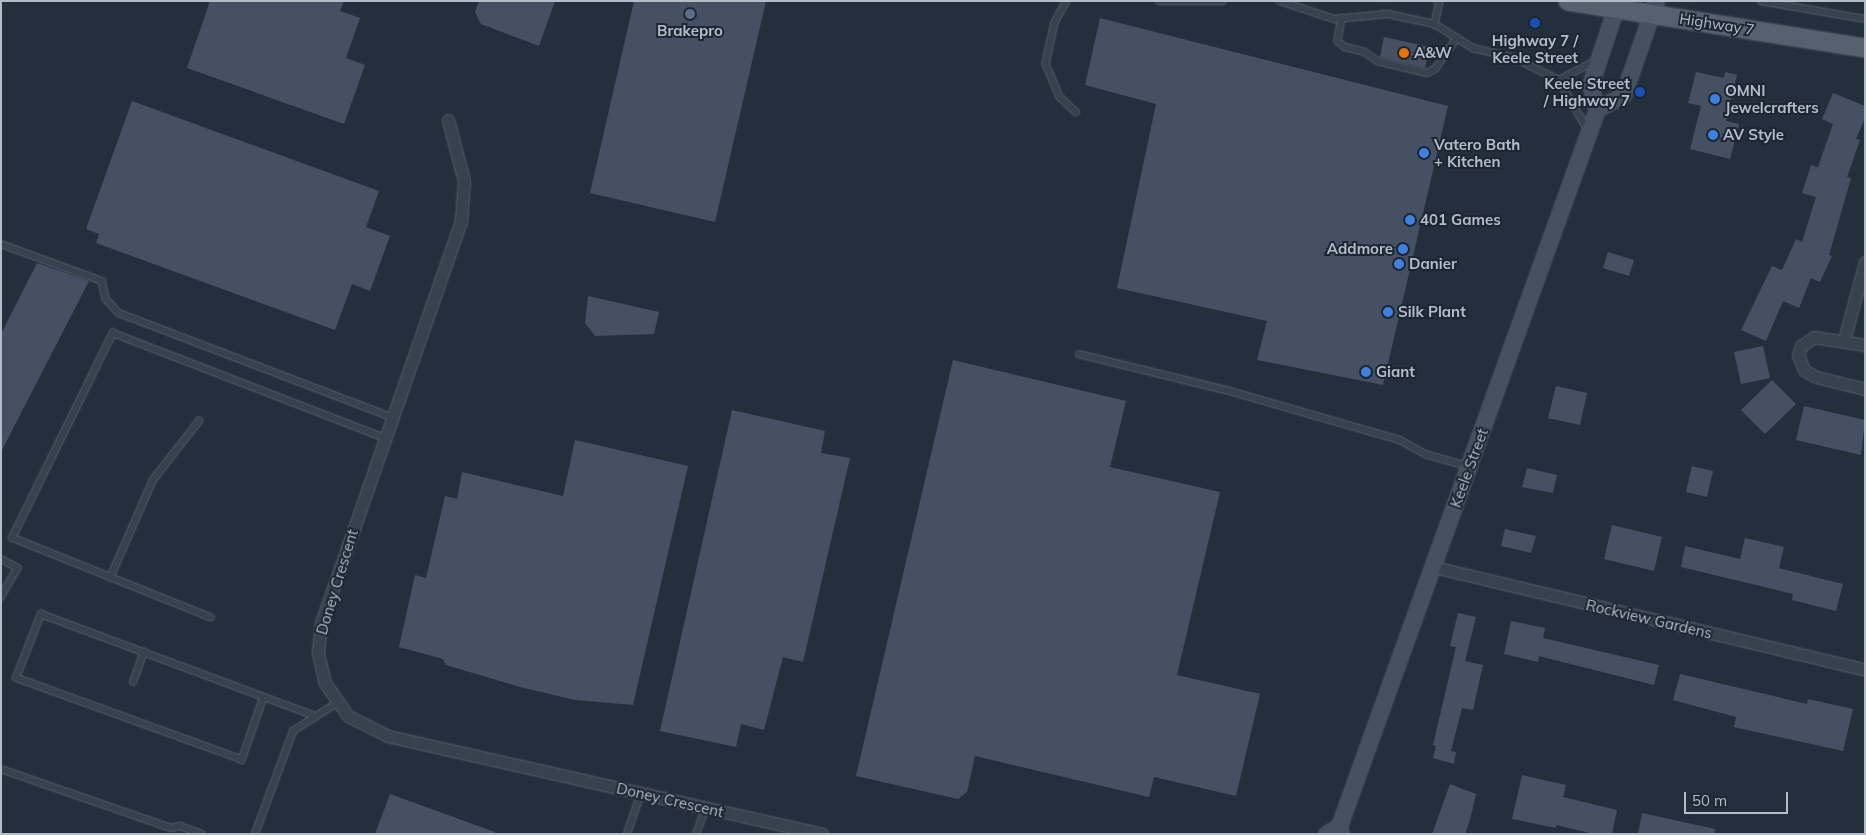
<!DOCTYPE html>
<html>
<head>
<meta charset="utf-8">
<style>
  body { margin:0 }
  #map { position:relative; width:1866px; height:835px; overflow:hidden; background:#242f3e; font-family:Mulish,sans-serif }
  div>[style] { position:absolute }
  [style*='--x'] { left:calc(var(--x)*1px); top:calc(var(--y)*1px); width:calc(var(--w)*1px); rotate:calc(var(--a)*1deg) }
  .building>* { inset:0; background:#455162 }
  .roads { filter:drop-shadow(0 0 1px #565f6c) drop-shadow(0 0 1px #565f6c) }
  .lane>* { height:5.5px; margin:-2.75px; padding:0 2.75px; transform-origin:2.75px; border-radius:2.75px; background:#38414e }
  .street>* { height:11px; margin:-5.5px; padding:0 5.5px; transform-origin:5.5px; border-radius:5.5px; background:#38414e }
  .secondary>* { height:15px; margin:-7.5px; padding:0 7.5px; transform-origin:7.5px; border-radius:7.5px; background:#465061 }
  .primary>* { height:18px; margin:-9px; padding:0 9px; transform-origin:9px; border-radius:9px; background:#56606e }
  .dots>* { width:14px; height:14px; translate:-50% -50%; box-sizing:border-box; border:2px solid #1d2633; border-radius:50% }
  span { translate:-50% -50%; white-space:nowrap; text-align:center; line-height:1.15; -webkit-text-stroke:4px #1d2633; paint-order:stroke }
  .street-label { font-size:15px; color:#b4bcc9 }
  .poi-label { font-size:15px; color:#b4bcc9; font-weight:700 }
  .left { translate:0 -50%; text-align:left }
  .right { translate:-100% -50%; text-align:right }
  .frame { position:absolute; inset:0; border:2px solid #b4bcc9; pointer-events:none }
  .scale { position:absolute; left:1684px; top:792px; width:104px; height:22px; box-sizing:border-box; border:2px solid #b4bcc9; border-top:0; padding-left:6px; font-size:15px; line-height:18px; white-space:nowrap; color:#b4bcc9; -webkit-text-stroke:4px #1d2633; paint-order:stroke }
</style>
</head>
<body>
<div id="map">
  <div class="building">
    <div style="clip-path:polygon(210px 1px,344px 1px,340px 11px,360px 18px,346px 58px,365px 65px,344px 124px,187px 68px)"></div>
    <div style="clip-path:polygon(479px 1px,555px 1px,539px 46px,481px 24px,475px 12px)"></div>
    <div style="clip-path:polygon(634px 1px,766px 1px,715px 222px,590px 193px)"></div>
    <div style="clip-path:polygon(1100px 18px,1448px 106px,1383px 385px,1257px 360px,1267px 321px,1117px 288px,1156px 104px,1085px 85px)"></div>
    <div style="clip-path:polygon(1384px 37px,1430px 47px,1425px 68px,1380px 57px)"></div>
    <div style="clip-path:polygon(1696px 72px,1724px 78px,1725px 72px,1737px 75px,1726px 121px,1739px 124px,1730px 159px,1690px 149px,1701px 106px,1688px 103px)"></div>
    <div style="clip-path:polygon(1833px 93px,1865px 106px,1865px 118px,1856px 139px,1860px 140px,1847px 177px,1851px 178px,1829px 255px,1832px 256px,1820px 282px,1811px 278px,1799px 308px,1783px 301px,1766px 341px,1741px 330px,1772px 266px,1782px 270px,1796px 239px,1802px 242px,1816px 197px,1802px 193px,1811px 165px,1818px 167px,1833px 124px,1822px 119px)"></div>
    <div style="clip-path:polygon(132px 101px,379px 191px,366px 227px,390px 236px,370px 291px,352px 284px,335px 330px,96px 243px,99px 234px,86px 229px)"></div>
    <div style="clip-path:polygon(1608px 252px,1634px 260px,1629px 276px,1603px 268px)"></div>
    <div style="clip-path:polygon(37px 263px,89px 281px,1px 452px,1px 334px)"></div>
    <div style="clip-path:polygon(588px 296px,659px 312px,654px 334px,595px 336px,585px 323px)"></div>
    <div style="clip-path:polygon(1763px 346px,1770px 378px,1741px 384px,1734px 352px)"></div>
    <div style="clip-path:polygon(953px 360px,1126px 401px,1110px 467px,1220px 492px,1177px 675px,1260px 694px,1236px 796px,1154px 777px,1149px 797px,975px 756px,967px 792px,958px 799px,856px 776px)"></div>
    <div style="clip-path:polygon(1772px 380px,1796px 404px,1765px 434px,1741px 410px)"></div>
    <div style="clip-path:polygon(1556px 386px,1587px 393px,1580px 425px,1548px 418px)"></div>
    <div style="clip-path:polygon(1804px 406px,1865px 420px,1861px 455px,1796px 440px)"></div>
    <div style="clip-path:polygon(732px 410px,825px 431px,821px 453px,850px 458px,803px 662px,783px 657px,764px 730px,741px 724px,736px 747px,660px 731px)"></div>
    <div style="clip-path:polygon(575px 440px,688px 466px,633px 705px,575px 700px,520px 687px,446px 665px,443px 659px,399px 647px,415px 575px,426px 578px,445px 496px,457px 499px,462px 472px,563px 496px)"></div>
    <div style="clip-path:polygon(1692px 466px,1713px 471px,1707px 497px,1686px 492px)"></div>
    <div style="clip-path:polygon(1527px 468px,1557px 475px,1553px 493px,1522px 487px)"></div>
    <div style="clip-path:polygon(1612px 525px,1662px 537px,1654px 571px,1604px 559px)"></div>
    <div style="clip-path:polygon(1505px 529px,1536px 536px,1531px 553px,1501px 546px)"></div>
    <div style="clip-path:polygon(1745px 538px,1784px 547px,1779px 568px,1843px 584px,1836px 611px,1792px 600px,1793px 594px,1681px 567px,1685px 546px,1740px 559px)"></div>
    <div style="clip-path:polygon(1458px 613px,1476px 617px,1465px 661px,1483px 665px,1473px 710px,1462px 708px,1451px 751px,1456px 752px,1454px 764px,1433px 758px,1436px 746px,1433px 745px,1456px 647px,1450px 646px)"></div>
    <div style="clip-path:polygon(1511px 621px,1545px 628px,1543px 638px,1659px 665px,1654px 685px,1539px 656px,1538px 662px,1504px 654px)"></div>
    <div style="clip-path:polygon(1680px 674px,1807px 704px,1808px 699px,1853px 709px,1843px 751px,1734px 727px,1736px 717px,1673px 700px)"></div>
    <div style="clip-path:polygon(1522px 775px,1566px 785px,1563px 797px,1617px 810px,1612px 834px,1594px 834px,1556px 825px,1556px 828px,1512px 819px)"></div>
    <div style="clip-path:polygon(1450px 784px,1476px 794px,1470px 820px,1465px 834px,1432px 834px)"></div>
    <div style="clip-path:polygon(390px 794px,495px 832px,495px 834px,375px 834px)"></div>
    <div style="clip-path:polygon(1642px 813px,1715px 829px,1714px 834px,1638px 834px)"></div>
  </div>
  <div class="roads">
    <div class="lane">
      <div style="--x:1067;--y:1;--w:25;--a:119"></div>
      <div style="--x:1055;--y:23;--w:42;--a:102.4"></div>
      <div style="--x:1046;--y:64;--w:36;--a:67"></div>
      <div style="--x:1060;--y:97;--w:22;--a:43"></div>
      <div style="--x:1159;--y:1;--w:64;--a:0"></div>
      <div style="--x:1280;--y:1;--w:57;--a:18.4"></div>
      <div style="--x:1334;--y:19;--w:54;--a:-5.3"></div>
      <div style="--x:1388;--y:14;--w:48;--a:12"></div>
      <div style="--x:1440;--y:1;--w:24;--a:102"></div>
      <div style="--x:1435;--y:24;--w:45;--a:32.3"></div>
      <div style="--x:1473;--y:48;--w:43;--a:13.4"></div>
      <div style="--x:1515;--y:58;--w:49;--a:26.6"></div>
      <div style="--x:1559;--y:80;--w:56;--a:59.7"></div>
      <div style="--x:1761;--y:1;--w:106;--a:9.8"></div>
      <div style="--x:1342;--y:18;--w:23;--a:100"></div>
      <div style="--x:1338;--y:41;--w:9;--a:41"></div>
      <div style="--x:1345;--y:47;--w:21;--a:14"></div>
      <div style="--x:1365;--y:52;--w:16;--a:35"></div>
      <div style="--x:1378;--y:61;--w:50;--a:13.8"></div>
      <div style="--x:1427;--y:73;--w:9;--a:-27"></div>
      <div style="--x:1435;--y:69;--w:38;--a:-55"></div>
      <div style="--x:1559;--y:80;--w:41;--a:-27.8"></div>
      <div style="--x:1;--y:244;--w:108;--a:20.1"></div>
      <div style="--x:102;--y:281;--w:18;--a:77"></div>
      <div style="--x:106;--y:299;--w:19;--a:47"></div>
      <div style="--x:119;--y:313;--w:292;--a:20.9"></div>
      <div style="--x:1079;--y:354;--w:151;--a:13.8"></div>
      <div style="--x:1226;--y:390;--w:181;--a:16"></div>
      <div style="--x:1400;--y:440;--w:29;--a:29"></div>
      <div style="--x:1425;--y:454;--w:44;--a:15.9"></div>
      <div style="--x:1;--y:559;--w:19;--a:28"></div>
      <div style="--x:18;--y:568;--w:34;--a:120"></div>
      <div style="--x:110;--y:578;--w:107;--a:-66.3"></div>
      <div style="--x:153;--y:480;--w:75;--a:-52.1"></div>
      <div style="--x:211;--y:618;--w:214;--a:-158.1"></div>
      <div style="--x:12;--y:538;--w:229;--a:-63.8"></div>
      <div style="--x:113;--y:333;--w:292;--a:21.1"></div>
      <div style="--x:133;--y:682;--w:32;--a:-70"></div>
      <div style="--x:264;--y:697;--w:67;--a:109.2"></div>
      <div style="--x:242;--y:760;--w:240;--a:-160.1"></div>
      <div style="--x:16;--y:678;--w:69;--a:-68.7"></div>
      <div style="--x:41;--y:614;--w:293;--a:20.4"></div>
      <div style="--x:1;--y:769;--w:180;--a:19.1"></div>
      <div style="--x:171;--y:828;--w:9;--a:-13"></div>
      <div style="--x:180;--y:826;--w:23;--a:20"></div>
      <div style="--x:255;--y:834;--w:110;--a:-69.7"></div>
      <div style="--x:293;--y:731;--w:52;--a:-32.5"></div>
      <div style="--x:627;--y:834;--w:43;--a:-71.1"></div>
      <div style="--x:696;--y:834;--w:28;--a:-69"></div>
    </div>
    <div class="street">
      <div style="--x:448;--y:120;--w:63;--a:75.3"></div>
      <div style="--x:464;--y:181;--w:40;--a:94.3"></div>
      <div style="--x:461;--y:221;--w:426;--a:109.2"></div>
      <div style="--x:321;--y:623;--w:30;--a:96"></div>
      <div style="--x:318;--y:653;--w:31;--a:77"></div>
      <div style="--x:325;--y:683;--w:40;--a:55.1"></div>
      <div style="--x:348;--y:716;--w:45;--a:26.6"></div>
      <div style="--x:388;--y:736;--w:445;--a:12.7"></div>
      <div style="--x:1844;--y:340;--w:81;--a:-74.9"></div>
      <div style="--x:1865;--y:345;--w:52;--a:-171.1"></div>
      <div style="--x:1814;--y:337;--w:16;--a:145"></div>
      <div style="--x:1801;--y:346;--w:9;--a:108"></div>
      <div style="--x:1798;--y:355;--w:16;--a:68"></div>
      <div style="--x:1804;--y:370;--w:14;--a:30"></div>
      <div style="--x:1816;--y:377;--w:50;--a:13.8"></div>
      <div style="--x:1434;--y:567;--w:443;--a:13.4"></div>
    </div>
    <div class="secondary">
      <div style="--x:1597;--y:109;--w:30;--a:-28"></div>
      <div style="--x:1623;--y:95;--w:100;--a:-70.7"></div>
      <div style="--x:1326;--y:834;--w:15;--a:-32"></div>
      <div style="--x:1341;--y:834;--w:8;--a:-104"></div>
      <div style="--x:1339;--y:826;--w:762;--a:-70.21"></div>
      <div style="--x:1597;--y:109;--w:25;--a:-106"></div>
      <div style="--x:1590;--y:85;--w:89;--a:-71.6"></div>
    </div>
    <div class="primary">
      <div style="--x:1568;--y:1;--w:301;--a:9"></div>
    </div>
  </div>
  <div class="dots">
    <div style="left:690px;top:14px;background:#5c6f8a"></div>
    <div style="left:1535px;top:23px;background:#1a4fb4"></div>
    <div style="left:1404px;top:53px;background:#e8710a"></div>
    <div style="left:1640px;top:92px;background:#1a4fb4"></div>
    <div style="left:1715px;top:99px;background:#3f7fe0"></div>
    <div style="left:1713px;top:135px;background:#3f7fe0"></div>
    <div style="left:1424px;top:153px;background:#3f7fe0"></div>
    <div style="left:1410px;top:220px;background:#3f7fe0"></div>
    <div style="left:1403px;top:249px;background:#3f7fe0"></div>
    <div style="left:1399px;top:264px;background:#3f7fe0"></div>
    <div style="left:1388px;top:312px;background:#3f7fe0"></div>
    <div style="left:1366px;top:372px;background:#3f7fe0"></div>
  </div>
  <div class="street-label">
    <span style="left:1717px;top:24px;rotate:9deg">Highway 7</span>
    <span style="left:1469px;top:468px;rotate:-70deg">Keele Street</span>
    <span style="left:337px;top:582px;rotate:-73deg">Doney Crescent</span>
    <span style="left:1649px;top:619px;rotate:13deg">Rockview Gardens</span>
    <span style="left:670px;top:800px;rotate:13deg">Doney Crescent</span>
  </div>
  <div class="poi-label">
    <span style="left:690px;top:31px">Brakepro</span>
    <span style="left:1535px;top:49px">Highway 7 /<br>Keele Street</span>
    <span class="left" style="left:1414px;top:53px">A&amp;W</span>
    <span class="right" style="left:1630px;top:92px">Keele Street<br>/ Highway 7</span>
    <span class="left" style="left:1725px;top:99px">OMNI<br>Jewelcrafters</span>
    <span class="left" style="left:1723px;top:135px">AV Style</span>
    <span class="left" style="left:1434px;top:153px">Vatero Bath<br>+ Kitchen</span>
    <span class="left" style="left:1420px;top:220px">401 Games</span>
    <span class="right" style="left:1393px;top:249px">Addmore</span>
    <span class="left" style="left:1409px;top:264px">Danier</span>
    <span class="left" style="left:1398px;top:312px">Silk Plant</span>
    <span class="left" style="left:1376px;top:372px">Giant</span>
  </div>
  <div class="frame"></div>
  <div class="scale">50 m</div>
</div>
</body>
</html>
